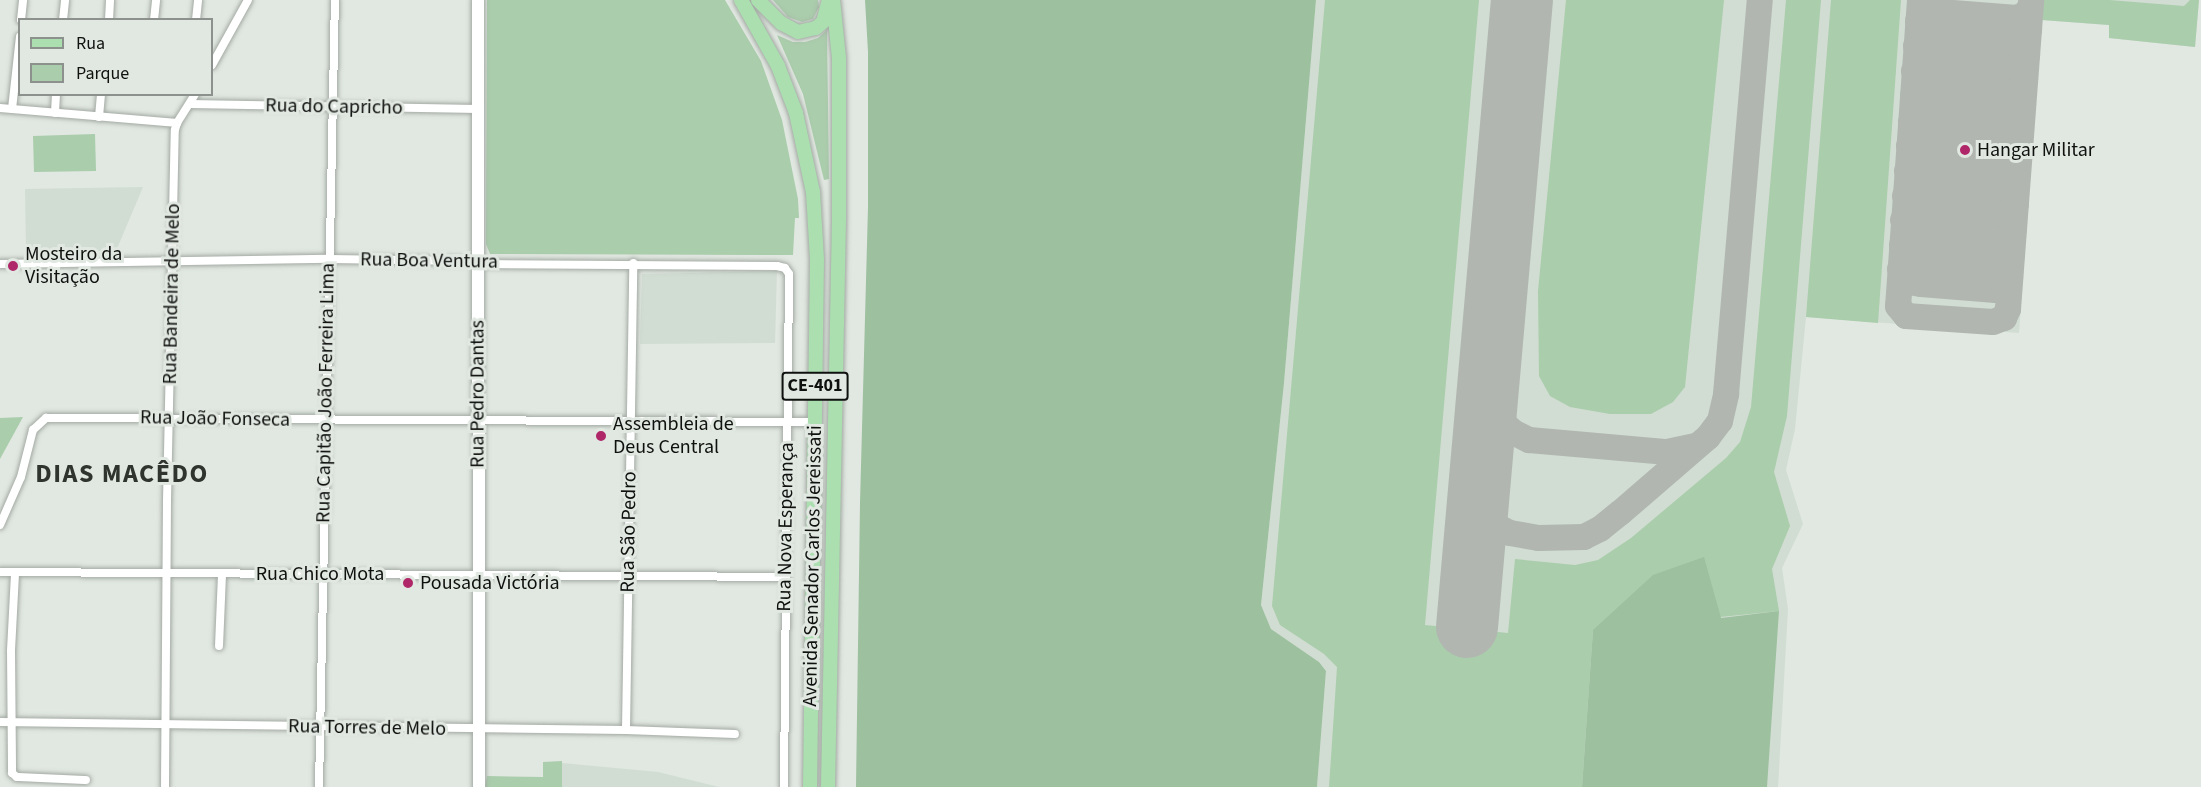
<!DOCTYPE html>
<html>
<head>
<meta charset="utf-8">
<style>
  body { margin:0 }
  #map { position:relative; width:2201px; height:787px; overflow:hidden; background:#e1e7e1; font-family:"Source Sans 3",sans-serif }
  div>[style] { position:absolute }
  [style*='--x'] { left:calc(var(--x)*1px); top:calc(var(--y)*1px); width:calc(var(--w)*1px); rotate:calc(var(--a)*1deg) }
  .built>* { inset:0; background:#d1ddd2 }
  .green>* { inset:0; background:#aacdac }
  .forest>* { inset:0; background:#9dc09f }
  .taxiway>* { height:26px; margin:-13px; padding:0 13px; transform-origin:13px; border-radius:13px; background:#b1b6b1 }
  .runway>* { height:62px; margin:-31px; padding:0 31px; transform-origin:31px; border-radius:31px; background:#b1b6b1 }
  .roads { filter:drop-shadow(0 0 2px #a3a9a3) drop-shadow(0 0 2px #a3a9a3) }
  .street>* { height:8px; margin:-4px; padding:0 4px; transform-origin:4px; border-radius:4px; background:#fff }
  .secondary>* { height:12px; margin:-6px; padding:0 6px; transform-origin:6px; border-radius:6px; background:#fff }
  .primary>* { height:14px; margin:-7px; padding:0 7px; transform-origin:7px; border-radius:7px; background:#abdfb0 }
  .dots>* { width:16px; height:16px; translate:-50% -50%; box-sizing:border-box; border:3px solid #e1e7e1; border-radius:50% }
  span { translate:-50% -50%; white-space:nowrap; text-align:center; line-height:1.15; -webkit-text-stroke:6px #e1e7e1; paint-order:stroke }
  .shield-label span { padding:2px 4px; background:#e1e7e1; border:2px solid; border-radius:4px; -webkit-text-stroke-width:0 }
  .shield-label { font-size:18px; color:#0f110f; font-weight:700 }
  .street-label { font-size:20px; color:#0f110f }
  .poi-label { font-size:20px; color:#0f110f }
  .left { translate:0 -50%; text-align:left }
  .district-label { font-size:26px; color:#2f342f; font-weight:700; letter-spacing:1.5px }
  .legend { position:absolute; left:18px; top:18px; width:195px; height:78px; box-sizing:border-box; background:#e1e7e1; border:2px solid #8d918d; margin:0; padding:8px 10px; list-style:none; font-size:18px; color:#0f110f }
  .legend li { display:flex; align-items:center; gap:12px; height:30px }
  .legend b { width:30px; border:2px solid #8d918d }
</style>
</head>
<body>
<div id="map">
  <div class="built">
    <div style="clip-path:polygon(1316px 0,2199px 0,2195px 47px,2109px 38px,2109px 25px,2042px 20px,2019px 333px,1806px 317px,1795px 429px,1786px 470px,1803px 524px,1782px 568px,1788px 609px,1778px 787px,1317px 787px,1326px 671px,1319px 662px,1271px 629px,1261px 605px,1284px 383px)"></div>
    <div style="clip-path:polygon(143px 187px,116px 251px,26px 251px,25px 189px)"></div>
    <div style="clip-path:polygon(777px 271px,775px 343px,640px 344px,642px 274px)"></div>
    <div style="clip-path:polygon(562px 763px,658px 772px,719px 787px,562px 787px)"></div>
  </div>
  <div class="green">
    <div style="clip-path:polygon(487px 0,725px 0,761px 61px,782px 120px,798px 199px,799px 218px,795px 218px,793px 255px,490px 254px,486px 244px)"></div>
    <div style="clip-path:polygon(773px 0,818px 0,819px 7px,813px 19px,802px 22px,788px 17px)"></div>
    <div style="clip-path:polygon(1325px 0,1479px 0,1425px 625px,1508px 633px,1515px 559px,1575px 565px,1598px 560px,1631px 538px,1726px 458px,1740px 442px,1751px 407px,1786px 0,1821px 0,1787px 416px,1774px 472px,1790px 526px,1772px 569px,1779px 611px,1593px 630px,1582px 787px,1329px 787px,1337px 667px,1324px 654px,1280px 625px,1272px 606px)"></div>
    <div style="clip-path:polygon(1566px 0,1724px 0,1685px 387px,1673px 402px,1651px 414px,1610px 414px,1570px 407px,1550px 396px,1539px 376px,1538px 291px)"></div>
    <div style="clip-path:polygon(1831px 0,1901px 0,1878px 323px,1806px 317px)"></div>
    <div style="clip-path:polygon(2043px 0,2109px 0,2184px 6px,2190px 0,2199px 0,2195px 47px,2109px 38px,2109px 25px,2042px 20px)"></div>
    <div style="clip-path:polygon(827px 30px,829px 179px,824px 180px,803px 94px,777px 35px,793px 42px,805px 42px,818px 38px)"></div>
    <div style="clip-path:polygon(95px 134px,96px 171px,34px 172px,33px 136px)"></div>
    <div style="clip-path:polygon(23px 417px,0 459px,0 418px)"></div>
    <div style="clip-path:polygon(562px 761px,562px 787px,485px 787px,487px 776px,543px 777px,543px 762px)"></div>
  </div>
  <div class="forest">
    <div style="clip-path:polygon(865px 0,1316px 0,1284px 383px,1261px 605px,1271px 629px,1319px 662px,1326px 671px,1317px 787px,856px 787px,860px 503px,868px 207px,868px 52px)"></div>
    <div style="clip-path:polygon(1704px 557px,1721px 618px,1779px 611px,1767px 787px,1582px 787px,1593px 630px,1653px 575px)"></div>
  </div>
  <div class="taxiway">
    <div style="--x:1920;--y:0;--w:307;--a:94.1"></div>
    <div style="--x:1898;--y:306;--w:13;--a:51"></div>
    <div style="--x:1906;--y:316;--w:87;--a:3.9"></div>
    <div style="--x:1993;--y:322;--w:12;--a:-20"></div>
    <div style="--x:2004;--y:318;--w:10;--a:-66"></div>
    <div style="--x:2008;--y:309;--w:310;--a:-85.7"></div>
    <div style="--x:1920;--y:0;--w:14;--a:54"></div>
    <div style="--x:1928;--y:11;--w:89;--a:4.5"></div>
    <div style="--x:2017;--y:18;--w:10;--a:-24"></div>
    <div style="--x:2026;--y:14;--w:8;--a:-60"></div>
    <div style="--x:1918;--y:21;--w:11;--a:75"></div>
    <div style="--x:1921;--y:32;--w:9;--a:27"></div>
    <div style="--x:1929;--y:36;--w:88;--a:3.9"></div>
    <div style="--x:2017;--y:42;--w:10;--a:-29"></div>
    <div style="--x:2026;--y:37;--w:8;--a:-67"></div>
    <div style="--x:1916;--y:46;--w:9;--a:77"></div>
    <div style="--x:1918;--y:55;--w:12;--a:31"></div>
    <div style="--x:1928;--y:61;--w:85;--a:4"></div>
    <div style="--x:2013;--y:67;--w:9;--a:-21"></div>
    <div style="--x:2021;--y:64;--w:11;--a:-56"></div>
    <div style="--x:1914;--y:71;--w:8;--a:76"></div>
    <div style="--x:1916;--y:79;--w:11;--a:34"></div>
    <div style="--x:1925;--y:85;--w:88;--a:4.5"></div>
    <div style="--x:2013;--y:92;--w:9;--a:-27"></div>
    <div style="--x:2021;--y:88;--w:10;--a:-66"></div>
    <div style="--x:1913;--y:96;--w:8;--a:76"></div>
    <div style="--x:1915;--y:104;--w:9;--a:41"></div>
    <div style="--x:1922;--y:110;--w:87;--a:4.6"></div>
    <div style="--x:2009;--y:117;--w:12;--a:-24"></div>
    <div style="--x:2020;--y:112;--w:8;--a:-67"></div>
    <div style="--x:1911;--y:122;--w:11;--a:68"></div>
    <div style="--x:1915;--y:132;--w:8;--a:23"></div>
    <div style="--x:1922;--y:135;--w:86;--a:4"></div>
    <div style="--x:2008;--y:141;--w:9;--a:-18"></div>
    <div style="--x:2017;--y:138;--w:9;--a:-63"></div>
    <div style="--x:1909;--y:146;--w:10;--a:66"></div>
    <div style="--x:1913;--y:155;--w:8;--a:30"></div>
    <div style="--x:1920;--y:159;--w:82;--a:4.9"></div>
    <div style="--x:2002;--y:166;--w:12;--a:-14"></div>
    <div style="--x:2014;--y:163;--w:10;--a:-61"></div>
    <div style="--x:1907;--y:171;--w:9;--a:72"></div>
    <div style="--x:1910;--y:180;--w:13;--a:18"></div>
    <div style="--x:1922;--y:184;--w:83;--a:4.8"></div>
    <div style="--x:2005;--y:191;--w:9;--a:-27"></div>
    <div style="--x:2013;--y:187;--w:8;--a:-60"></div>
    <div style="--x:1905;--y:196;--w:11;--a:63"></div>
    <div style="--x:1910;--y:206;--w:9;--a:18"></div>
    <div style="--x:1919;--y:209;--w:85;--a:4"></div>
    <div style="--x:2004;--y:215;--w:8;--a:-23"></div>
    <div style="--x:2011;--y:212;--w:9;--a:-58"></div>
    <div style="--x:1903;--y:220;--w:11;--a:68"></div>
    <div style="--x:1907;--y:230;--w:10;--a:24"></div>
    <div style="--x:1916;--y:234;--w:84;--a:4.1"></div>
    <div style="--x:2000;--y:240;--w:9;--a:-18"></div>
    <div style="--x:2009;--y:237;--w:9;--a:-58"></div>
    <div style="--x:1902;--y:245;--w:5;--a:79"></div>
    <div style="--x:1903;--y:250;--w:11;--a:45"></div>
    <div style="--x:1911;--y:258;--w:86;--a:4.7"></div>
    <div style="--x:1997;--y:265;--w:12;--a:-20"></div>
    <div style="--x:2008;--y:261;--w:9;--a:-63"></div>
    <div style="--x:1900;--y:269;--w:15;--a:62"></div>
    <div style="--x:1907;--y:282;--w:14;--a:8"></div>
    <div style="--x:1921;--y:284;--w:75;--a:4.6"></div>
    <div style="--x:1996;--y:290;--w:9;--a:-21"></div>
    <div style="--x:2004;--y:287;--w:11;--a:-56"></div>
    <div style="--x:1489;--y:380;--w:24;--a:83"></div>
    <div style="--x:1492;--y:404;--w:21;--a:61"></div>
    <div style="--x:1502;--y:422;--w:15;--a:42"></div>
    <div style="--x:1513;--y:432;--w:18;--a:27"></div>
    <div style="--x:1529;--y:440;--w:139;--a:5"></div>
    <div style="--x:1667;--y:452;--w:29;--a:-12"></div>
    <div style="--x:1480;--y:478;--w:30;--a:78"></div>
    <div style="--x:1486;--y:507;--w:20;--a:63"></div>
    <div style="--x:1495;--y:525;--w:6;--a:31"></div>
    <div style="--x:1500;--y:528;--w:11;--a:27"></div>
    <div style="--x:1510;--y:533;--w:29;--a:10"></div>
    <div style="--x:1539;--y:538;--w:45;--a:-1.3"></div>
    <div style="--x:1584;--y:537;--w:18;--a:-27"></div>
    <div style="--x:1600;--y:529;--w:26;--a:-39"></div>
    <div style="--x:1620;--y:513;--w:116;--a:-40.8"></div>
    <div style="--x:1708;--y:437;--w:20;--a:-53"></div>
    <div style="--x:1720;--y:421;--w:28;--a:-77"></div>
    <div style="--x:1726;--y:394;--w:395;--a:-85.1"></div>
  </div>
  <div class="runway">
    <div style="--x:1467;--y:627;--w:629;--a:-84.99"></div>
  </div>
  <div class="roads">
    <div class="street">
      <div style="--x:21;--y:20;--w:20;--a:-84"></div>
      <div style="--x:63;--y:20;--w:20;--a:-84"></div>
      <div style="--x:109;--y:20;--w:20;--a:-87"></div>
      <div style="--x:154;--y:20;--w:20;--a:-84"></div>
      <div style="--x:196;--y:20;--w:20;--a:-84"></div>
      <div style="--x:212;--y:65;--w:74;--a:-61"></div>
      <div style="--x:190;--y:104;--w:288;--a:1"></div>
      <div style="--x:0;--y:108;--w:178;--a:4.8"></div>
      <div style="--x:12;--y:109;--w:73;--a:-83.7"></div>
      <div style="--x:55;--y:113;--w:19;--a:-87"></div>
      <div style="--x:99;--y:117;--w:23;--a:-85"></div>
      <div style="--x:0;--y:264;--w:329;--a:-0.9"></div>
      <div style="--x:329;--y:259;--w:141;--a:0.8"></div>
      <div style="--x:470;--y:261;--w:16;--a:11"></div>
      <div style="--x:486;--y:264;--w:291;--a:0.4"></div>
      <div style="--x:777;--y:266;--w:8;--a:14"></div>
      <div style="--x:785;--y:268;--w:7;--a:56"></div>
      <div style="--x:789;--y:274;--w:513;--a:90.56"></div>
      <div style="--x:0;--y:525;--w:52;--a:-66.4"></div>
      <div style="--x:21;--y:477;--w:49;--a:-75.7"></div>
      <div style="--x:33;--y:430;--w:18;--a:-43"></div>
      <div style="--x:46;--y:418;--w:769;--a:0.3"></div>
      <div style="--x:0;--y:572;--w:785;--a:0.36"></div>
      <div style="--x:15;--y:574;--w:77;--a:93"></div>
      <div style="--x:11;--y:651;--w:122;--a:89.5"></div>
      <div style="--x:12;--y:773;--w:6;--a:39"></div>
      <div style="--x:17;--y:777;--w:69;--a:2.5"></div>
      <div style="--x:219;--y:646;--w:73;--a:-87.6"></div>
      <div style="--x:0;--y:722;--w:626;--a:0.73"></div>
      <div style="--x:626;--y:730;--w:109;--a:2.1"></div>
      <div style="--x:626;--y:730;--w:467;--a:-89.1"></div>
      <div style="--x:165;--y:787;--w:286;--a:-89.6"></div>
      <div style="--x:167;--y:501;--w:371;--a:-88.8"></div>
      <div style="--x:175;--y:130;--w:7;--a:-74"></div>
      <div style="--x:177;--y:123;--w:34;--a:-58"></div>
      <div style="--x:319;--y:787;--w:787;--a:-88.84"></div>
    </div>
    <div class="secondary">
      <div style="--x:478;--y:0;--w:787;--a:89.93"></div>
    </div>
    <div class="primary">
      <div style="--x:741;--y:0;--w:76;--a:60.7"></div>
      <div style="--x:778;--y:66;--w:50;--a:69"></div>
      <div style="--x:796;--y:113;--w:81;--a:77.9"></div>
      <div style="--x:813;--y:192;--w:68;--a:86.6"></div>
      <div style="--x:817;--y:260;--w:527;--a:90.76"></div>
      <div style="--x:758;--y:0;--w:33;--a:45"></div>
      <div style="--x:781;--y:23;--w:19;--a:28"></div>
      <div style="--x:798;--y:32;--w:18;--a:-13"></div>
      <div style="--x:816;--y:28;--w:9;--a:-41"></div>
      <div style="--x:823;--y:22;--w:23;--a:-75"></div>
      <div style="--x:828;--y:787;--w:567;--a:-88.89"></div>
      <div style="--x:839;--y:220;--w:162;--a:-90"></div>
      <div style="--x:839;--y:58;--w:58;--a:-95.9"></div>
    </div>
  </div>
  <div class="dots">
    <div style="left:1965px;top:150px;background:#af2669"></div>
    <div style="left:13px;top:266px;background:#af2669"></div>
    <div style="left:601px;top:436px;background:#af2669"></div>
    <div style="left:408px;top:583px;background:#af2669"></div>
  </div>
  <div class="shield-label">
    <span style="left:815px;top:386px">CE-401</span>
  </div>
  <div class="street-label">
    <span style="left:334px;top:107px;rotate:1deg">Rua do Capricho</span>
    <span style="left:429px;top:261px;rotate:1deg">Rua Boa Ventura</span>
    <span style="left:172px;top:294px;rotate:-89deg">Rua Bandeira de Melo</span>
    <span style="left:326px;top:393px;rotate:-89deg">Rua Capitão João Ferreira Lima</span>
    <span style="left:478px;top:394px;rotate:-90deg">Rua Pedro Dantas</span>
    <span style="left:215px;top:419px;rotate:1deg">Rua João Fonseca</span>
    <span style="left:786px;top:527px;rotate:-89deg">Rua Nova Esperança</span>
    <span style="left:629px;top:532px;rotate:-89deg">Rua São Pedro</span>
    <span style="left:813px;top:566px;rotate:-89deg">Avenida Senador Carlos Jereissati</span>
    <span style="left:320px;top:574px">Rua Chico Mota</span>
    <span style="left:367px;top:728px;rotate:1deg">Rua Torres de Melo</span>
  </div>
  <div class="poi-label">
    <span class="left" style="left:1977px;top:150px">Hangar Militar</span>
    <span class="left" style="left:25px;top:266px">Mosteiro da<br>Visitação</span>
    <span class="left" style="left:613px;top:436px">Assembleia de<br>Deus Central</span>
    <span class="left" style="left:420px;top:583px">Pousada Victória</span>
  </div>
  <div class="district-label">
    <span style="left:122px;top:474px">DIAS MACÊDO</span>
  </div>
  <ul class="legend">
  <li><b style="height:8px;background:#abdfb0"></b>Rua</li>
  <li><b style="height:16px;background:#aacdac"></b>Parque</li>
  </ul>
</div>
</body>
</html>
